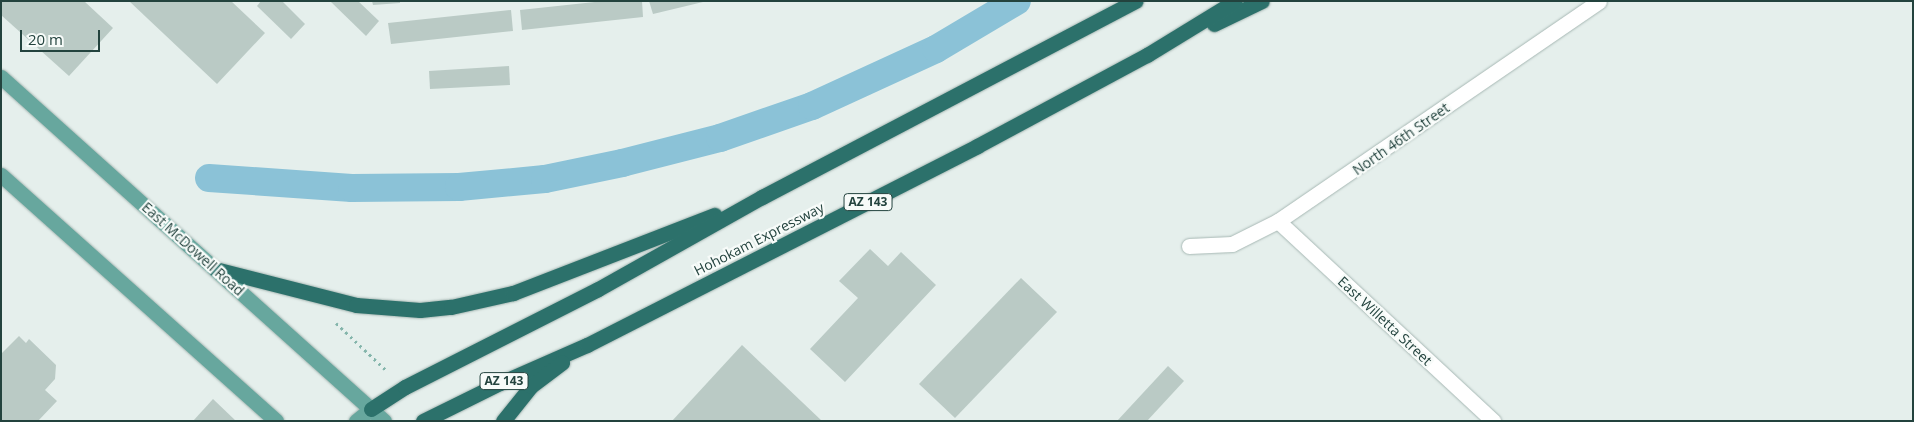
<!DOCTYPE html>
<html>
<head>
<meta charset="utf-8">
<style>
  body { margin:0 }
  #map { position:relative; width:1914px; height:422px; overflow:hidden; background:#e5efec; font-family:"Open Sans",sans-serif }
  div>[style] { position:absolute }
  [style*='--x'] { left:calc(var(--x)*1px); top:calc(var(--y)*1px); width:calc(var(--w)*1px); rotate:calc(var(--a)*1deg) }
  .canal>* { height:28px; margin:-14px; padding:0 14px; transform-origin:14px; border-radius:14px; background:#8bc2d7 }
  .building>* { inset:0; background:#bacac5 }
  .path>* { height:3px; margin-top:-1.5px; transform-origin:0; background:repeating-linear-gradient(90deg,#84b5ab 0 2.5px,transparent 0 6.5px) }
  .roads { filter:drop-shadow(0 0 1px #a7b8b4) drop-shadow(0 0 1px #a7b8b4) }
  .minor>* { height:15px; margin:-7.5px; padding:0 7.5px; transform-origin:7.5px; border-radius:7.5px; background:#fff }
  .primary>* { height:15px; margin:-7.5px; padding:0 7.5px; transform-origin:7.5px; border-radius:7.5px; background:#67a79e }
  .motorway>* { height:15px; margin:-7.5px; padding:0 7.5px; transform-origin:7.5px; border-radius:7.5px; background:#2c716b }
  span { translate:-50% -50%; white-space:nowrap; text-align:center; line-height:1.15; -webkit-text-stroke:4.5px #f7fbf9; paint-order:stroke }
  .shield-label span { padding:1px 4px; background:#f7fbf9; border:1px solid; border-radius:4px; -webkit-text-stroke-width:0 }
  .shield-label { font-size:12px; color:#23433e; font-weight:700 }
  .street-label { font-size:14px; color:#23433e }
  .frame { position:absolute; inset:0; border:2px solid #23433e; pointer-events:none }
  .scale { position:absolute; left:20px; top:30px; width:80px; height:22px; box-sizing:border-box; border:2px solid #23433e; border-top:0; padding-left:6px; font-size:15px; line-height:18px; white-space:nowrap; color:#23433e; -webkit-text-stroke:4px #f7fbf9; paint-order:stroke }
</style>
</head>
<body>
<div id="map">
  <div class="canal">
    <div style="--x:209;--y:178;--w:143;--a:4"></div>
    <div style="--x:352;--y:188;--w:107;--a:-0.5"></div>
    <div style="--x:459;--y:187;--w:86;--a:-5.3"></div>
    <div style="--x:545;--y:179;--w:79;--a:-11.7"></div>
    <div style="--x:622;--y:163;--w:101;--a:-14.3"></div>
    <div style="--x:720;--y:138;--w:97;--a:-19.2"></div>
    <div style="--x:812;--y:106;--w:136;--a:-24.7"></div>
    <div style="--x:936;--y:49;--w:94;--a:-30.7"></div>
  </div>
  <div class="building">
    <div style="clip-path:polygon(1px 1px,84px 1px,113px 28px,69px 76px,1px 15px)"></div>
    <div style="clip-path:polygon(129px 1px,231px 1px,265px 33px,217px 84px)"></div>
    <div style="clip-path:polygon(261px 1px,282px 1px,305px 24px,291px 39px,257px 6px)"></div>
    <div style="clip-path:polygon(330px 1px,358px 1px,379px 21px,366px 36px)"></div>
    <div style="clip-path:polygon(372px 1px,400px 1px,400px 3px,373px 5px)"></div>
    <div style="clip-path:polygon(604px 1px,642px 1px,643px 17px,522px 30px,520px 10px)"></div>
    <div style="clip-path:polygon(649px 1px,703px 1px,703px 2px,653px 14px)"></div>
    <div style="clip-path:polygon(511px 10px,513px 31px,391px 44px,388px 23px)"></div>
    <div style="clip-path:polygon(509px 66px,510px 85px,430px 89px,429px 71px)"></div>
    <div style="clip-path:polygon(870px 249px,888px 266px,901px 252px,936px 285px,845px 382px,810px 349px,858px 298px,839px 281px)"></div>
    <div style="clip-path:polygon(1021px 278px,1057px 312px,955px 418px,919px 384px)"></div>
    <div style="clip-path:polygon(19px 336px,26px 343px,29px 339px,56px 365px,55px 379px,45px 390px,57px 401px,38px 421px,1px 421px,1px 354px)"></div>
    <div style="clip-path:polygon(742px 345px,822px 421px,672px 421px)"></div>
    <div style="clip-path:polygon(1168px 366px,1184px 381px,1147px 421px,1117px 421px)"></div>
    <div style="clip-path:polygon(213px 399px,236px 421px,193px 421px)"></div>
  </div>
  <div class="path">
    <div style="--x:336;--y:323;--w:71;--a:43.3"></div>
  </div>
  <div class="roads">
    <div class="minor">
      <div style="--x:1278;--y:221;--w:294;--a:42.9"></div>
      <div style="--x:1189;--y:246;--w:43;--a:-2.7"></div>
      <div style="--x:1232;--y:244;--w:51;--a:-26.6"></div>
      <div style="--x:1278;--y:221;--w:389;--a:-34.4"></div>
    </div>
    <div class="primary">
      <div style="--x:1;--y:77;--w:515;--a:41.93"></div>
      <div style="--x:1;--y:175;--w:369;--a:41.8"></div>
      <div style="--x:356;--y:421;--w:19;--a:-39"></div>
    </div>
    <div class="motorway">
      <div style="--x:1214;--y:24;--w:53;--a:-25.6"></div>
      <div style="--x:215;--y:269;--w:146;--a:14.3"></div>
      <div style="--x:356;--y:305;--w:64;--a:4.5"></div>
      <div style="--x:420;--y:310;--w:31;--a:-6"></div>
      <div style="--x:451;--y:307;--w:64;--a:-12.7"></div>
      <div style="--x:513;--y:293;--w:216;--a:-21.2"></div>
      <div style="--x:371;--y:409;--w:40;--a:-32.9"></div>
      <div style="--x:405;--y:387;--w:216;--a:-26.9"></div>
      <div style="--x:598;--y:289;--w:188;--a:-29.3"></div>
      <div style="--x:762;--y:197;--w:422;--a:-27.7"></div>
      <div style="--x:423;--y:421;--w:86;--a:-26.3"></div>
      <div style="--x:500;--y:383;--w:95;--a:-23.6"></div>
      <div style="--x:587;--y:345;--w:438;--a:-27"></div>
      <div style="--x:977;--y:146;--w:193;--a:-28.2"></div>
      <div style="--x:1147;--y:55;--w:103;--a:-31.5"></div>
      <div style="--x:503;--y:421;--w:45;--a:-51.3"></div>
      <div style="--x:531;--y:386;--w:39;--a:-37"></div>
    </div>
  </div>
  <div class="shield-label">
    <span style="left:868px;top:202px">AZ 143</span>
    <span style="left:504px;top:381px">AZ 143</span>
  </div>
  <div class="street-label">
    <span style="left:1401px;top:139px;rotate:-35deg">North 46th Street</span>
    <span style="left:759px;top:239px;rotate:-27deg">Hohokam Expressway</span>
    <span style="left:193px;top:249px;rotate:42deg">East McDowell Road</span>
    <span style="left:1385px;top:321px;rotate:43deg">East Willetta Street</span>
  </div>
  <div class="frame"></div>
  <div class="scale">20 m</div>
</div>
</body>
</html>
